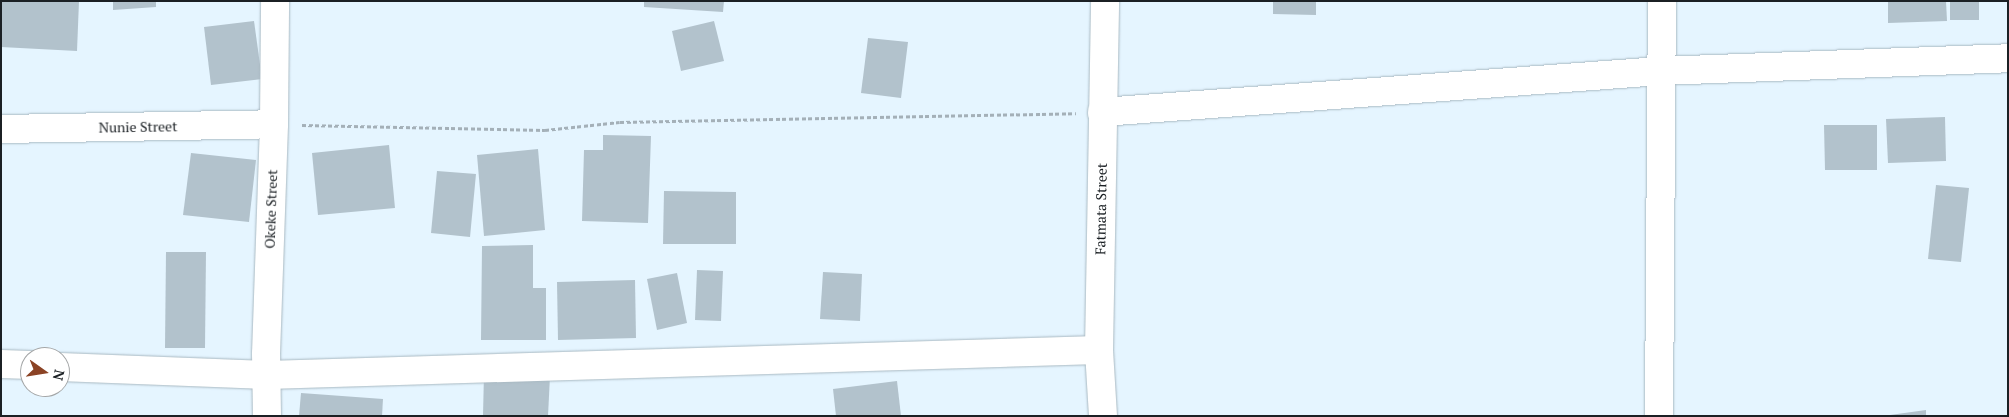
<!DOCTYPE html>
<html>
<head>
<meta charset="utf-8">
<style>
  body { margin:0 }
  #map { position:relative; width:2009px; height:417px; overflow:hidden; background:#e5f5ff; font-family:"PT Serif",serif }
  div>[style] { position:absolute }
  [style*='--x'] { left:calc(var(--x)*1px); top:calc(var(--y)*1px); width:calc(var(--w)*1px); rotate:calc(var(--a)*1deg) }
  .building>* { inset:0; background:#b2c2cc }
  .path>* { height:3px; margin-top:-1.5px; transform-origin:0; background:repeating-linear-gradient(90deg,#a4b0b8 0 4px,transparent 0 6.5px) }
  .roads { filter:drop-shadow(0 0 1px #a9b9c2) drop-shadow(0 0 1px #a9b9c2) }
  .minor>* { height:28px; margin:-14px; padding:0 14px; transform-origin:14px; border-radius:14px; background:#fff }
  span { translate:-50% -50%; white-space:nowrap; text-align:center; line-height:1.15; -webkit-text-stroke:4px #fff; paint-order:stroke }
  .street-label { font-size:14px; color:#1b2024 }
  .frame { position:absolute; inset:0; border:2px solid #1b2024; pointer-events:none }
  .north { position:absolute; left:20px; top:347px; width:50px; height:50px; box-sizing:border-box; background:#fff; border:1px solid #a4a6a7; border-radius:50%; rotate:103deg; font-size:14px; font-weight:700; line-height:20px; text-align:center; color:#1b2024 }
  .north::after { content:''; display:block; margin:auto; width:18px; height:22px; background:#8b4325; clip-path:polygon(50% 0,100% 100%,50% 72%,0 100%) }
</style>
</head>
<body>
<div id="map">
  <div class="building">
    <div style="clip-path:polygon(1px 1px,79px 1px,77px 51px,1px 47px)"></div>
    <div style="clip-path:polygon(113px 1px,156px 1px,156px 7px,113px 10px)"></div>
    <div style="clip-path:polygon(644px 1px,724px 1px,723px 12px,644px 7px)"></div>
    <div style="clip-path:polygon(1273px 1px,1316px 1px,1316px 15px,1273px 14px)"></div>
    <div style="clip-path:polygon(1888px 1px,1946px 1px,1947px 21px,1888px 23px)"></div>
    <div style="clip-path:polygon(1950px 1px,1979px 1px,1979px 20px,1950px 20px)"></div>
    <div style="clip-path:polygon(254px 21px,262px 79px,211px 85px,204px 27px)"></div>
    <div style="clip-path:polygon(714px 21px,724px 61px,681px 71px,672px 31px)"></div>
    <div style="clip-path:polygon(868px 38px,908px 42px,901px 98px,861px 93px)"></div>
    <div style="clip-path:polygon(1945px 117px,1946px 161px,1888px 163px,1886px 119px)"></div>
    <div style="clip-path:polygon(1824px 125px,1877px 125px,1877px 170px,1825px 170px)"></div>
    <div style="clip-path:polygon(603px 135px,651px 136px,648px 223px,582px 221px,584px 150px,603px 150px)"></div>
    <div style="clip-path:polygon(389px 145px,395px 208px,318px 215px,312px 153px)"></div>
    <div style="clip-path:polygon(538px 149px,545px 230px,484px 236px,477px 155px)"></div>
    <div style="clip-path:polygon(191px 153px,256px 160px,249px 222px,183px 215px)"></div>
    <div style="clip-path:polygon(437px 171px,476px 174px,470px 237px,431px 233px)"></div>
    <div style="clip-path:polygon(1936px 185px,1969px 188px,1961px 262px,1928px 259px)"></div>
    <div style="clip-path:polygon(664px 191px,736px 192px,736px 244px,663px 244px)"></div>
    <div style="clip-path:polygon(533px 245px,533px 288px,546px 288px,546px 340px,481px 340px,482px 246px)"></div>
    <div style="clip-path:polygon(166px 252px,206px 252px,205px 348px,165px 348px)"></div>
    <div style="clip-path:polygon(697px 270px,723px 271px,721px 321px,695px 320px)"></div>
    <div style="clip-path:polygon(823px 272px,862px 274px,860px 321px,820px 319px)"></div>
    <div style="clip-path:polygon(677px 273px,687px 323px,657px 330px,647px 279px)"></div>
    <div style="clip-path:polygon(635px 280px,636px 338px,558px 340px,557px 282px)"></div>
    <div style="clip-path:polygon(484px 373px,550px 376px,548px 416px,483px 416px)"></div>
    <div style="clip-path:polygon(897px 381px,901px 416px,836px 416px,833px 389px)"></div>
    <div style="clip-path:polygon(301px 393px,383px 399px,382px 416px,299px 416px)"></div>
    <div style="clip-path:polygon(1926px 410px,1926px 416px,1890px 416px,1890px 415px)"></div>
  </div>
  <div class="path">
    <div style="--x:302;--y:125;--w:243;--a:1.2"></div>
    <div style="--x:545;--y:130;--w:75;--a:-6.1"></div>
    <div style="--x:620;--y:122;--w:456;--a:-1.1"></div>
  </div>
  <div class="roads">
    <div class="minor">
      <div style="--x:1102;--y:112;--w:560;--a:-4.2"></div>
      <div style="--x:1660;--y:71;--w:348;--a:-2.1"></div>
      <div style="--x:1;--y:129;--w:273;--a:-1"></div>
      <div style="--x:1;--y:364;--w:29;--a:2"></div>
      <div style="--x:60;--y:367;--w:207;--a:2.2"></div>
      <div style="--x:267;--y:375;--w:832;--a:-1.72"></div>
      <div style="--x:267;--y:416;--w:62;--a:-90.9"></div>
      <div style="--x:266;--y:354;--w:230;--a:-88"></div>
      <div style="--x:274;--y:124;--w:123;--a:-89.5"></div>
      <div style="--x:1103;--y:416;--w:66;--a:-93.5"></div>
      <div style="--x:1099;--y:350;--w:349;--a:-89"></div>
      <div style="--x:1659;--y:416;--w:415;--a:-89.6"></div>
    </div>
  </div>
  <div class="street-label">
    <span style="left:138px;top:127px;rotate:-1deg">Nunie Street</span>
    <span style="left:271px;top:209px;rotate:-88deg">Okeke Street</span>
    <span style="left:1101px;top:209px;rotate:-89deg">Fatmata Street</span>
  </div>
  <div class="frame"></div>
  <div class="north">N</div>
</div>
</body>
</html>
